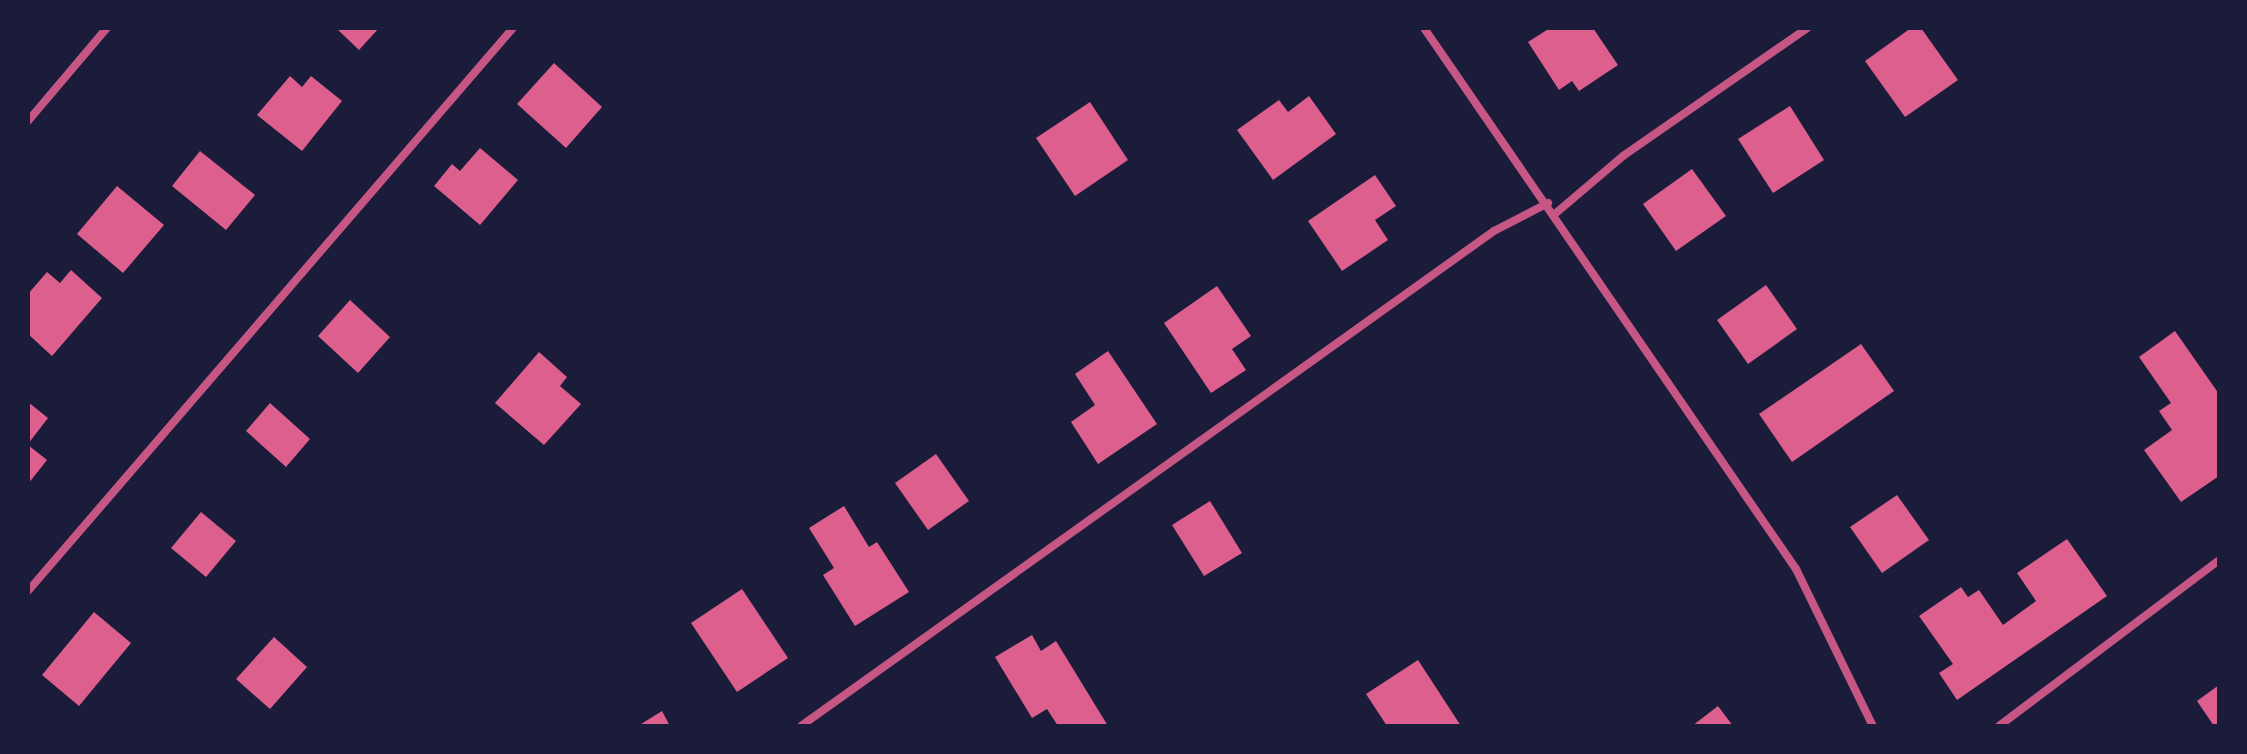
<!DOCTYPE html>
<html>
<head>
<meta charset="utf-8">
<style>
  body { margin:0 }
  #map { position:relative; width:2247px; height:754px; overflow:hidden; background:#1b1b3a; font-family:Mulish,sans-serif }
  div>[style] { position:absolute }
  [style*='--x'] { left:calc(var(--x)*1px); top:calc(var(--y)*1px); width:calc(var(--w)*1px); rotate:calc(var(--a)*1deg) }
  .building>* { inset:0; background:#dd5f8e }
  .minor>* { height:8px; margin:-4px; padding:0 4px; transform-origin:4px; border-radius:4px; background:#c65784 }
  span { translate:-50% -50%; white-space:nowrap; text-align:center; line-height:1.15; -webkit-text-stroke:6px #1b1b3a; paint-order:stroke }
  .frame { position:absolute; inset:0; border:30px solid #1b1b3a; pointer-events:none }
</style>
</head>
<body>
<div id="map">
  <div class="building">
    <div style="clip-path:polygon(336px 28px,379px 28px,359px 50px)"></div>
    <div style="clip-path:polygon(1550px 28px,1593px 28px,1618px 65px,1579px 91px,1572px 81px,1559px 90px,1528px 42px)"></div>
    <div style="clip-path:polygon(1911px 28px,1921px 28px,1958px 80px,1905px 117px,1865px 61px)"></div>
    <div style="clip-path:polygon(554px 63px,602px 107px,566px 148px,517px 104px)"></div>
    <div style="clip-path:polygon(290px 76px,302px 87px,311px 76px,342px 101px,302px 151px,257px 115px)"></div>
    <div style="clip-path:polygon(1309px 96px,1336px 134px,1273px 180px,1237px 130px,1279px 100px,1288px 112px)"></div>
    <div style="clip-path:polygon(1090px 102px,1128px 160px,1075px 196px,1036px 138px)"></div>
    <div style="clip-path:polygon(1790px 106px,1824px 160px,1773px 193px,1738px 139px)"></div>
    <div style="clip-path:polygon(480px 148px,518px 180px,480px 225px,434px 186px,452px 164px,460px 171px)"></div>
    <div style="clip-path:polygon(200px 151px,255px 195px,226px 230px,172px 186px)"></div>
    <div style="clip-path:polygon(1692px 169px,1726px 216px,1676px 251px,1643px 204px)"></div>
    <div style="clip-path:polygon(1375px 175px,1396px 206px,1375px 220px,1388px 240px,1342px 271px,1308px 221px)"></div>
    <div style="clip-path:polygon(117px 186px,164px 225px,123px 273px,77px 234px)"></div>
    <div style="clip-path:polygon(71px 270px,102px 298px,52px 356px,28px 334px,28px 294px,47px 272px,60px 283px)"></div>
    <div style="clip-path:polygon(1766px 285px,1797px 329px,1748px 364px,1717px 320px)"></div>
    <div style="clip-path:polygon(1217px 286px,1251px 336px,1232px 349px,1246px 370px,1211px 393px,1164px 323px)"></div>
    <div style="clip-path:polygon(350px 300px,390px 337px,358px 373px,318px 336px)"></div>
    <div style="clip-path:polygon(2175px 331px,2219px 394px,2219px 476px,2181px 502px,2144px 450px,2172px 430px,2159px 411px,2171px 403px,2139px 357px)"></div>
    <div style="clip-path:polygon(1861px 344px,1894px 391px,1792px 462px,1759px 414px)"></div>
    <div style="clip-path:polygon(1108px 351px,1157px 424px,1098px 464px,1071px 422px,1095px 405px,1075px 374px)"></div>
    <div style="clip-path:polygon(539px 352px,567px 377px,560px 386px,581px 404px,544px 445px,495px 403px)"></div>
    <div style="clip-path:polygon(28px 402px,48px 418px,28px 444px)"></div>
    <div style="clip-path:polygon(270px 403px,310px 439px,286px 467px,246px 431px)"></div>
    <div style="clip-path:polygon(28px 445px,47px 460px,28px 484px)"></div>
    <div style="clip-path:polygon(936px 454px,969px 501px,928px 530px,895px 483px)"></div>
    <div style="clip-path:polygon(1897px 495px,1929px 540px,1882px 573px,1850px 527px)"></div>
    <div style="clip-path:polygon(1210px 501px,1242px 553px,1204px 576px,1172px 525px)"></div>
    <div style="clip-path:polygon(844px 506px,869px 547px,877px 542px,909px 592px,855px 626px,823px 575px,834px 568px,809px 528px)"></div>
    <div style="clip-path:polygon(201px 512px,236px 541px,206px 577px,171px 548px)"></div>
    <div style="clip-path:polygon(2067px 539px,2107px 596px,1957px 700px,1939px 673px,1953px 664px,1919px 616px,1961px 587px,1968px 597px,1979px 590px,2003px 625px,2036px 601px,2017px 573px)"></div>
    <div style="clip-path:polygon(742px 589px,788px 658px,737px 692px,691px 623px)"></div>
    <div style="clip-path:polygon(94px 612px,131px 643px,79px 706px,42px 675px)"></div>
    <div style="clip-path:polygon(1032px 635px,1041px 651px,1056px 641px,1108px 726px,1058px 726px,1047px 709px,1032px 718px,995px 657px)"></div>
    <div style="clip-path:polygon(274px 637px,307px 667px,270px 709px,236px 679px)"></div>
    <div style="clip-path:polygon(1418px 660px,1461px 726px,1387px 726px,1366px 694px)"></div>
    <div style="clip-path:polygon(2219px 685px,2219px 726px,2214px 726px,2197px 701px)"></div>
    <div style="clip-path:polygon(1718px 706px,1733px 726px,1692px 726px)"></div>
    <div style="clip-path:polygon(662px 711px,670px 726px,638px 726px)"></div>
  </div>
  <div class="minor">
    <div style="--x:1424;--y:28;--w:657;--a:55.49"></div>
    <div style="--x:1796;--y:569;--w:175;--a:63.9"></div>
    <div style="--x:28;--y:121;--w:122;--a:-49.7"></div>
    <div style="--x:1556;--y:213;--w:88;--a:-40.4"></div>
    <div style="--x:1623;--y:156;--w:224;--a:-34.8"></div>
    <div style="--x:28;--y:591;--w:743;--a:-49.26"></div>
    <div style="--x:801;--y:726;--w:852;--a:-35.54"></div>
    <div style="--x:1494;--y:231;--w:61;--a:-27.4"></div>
    <div style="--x:1999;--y:726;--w:276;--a:-37"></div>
  </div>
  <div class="frame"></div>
</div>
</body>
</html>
